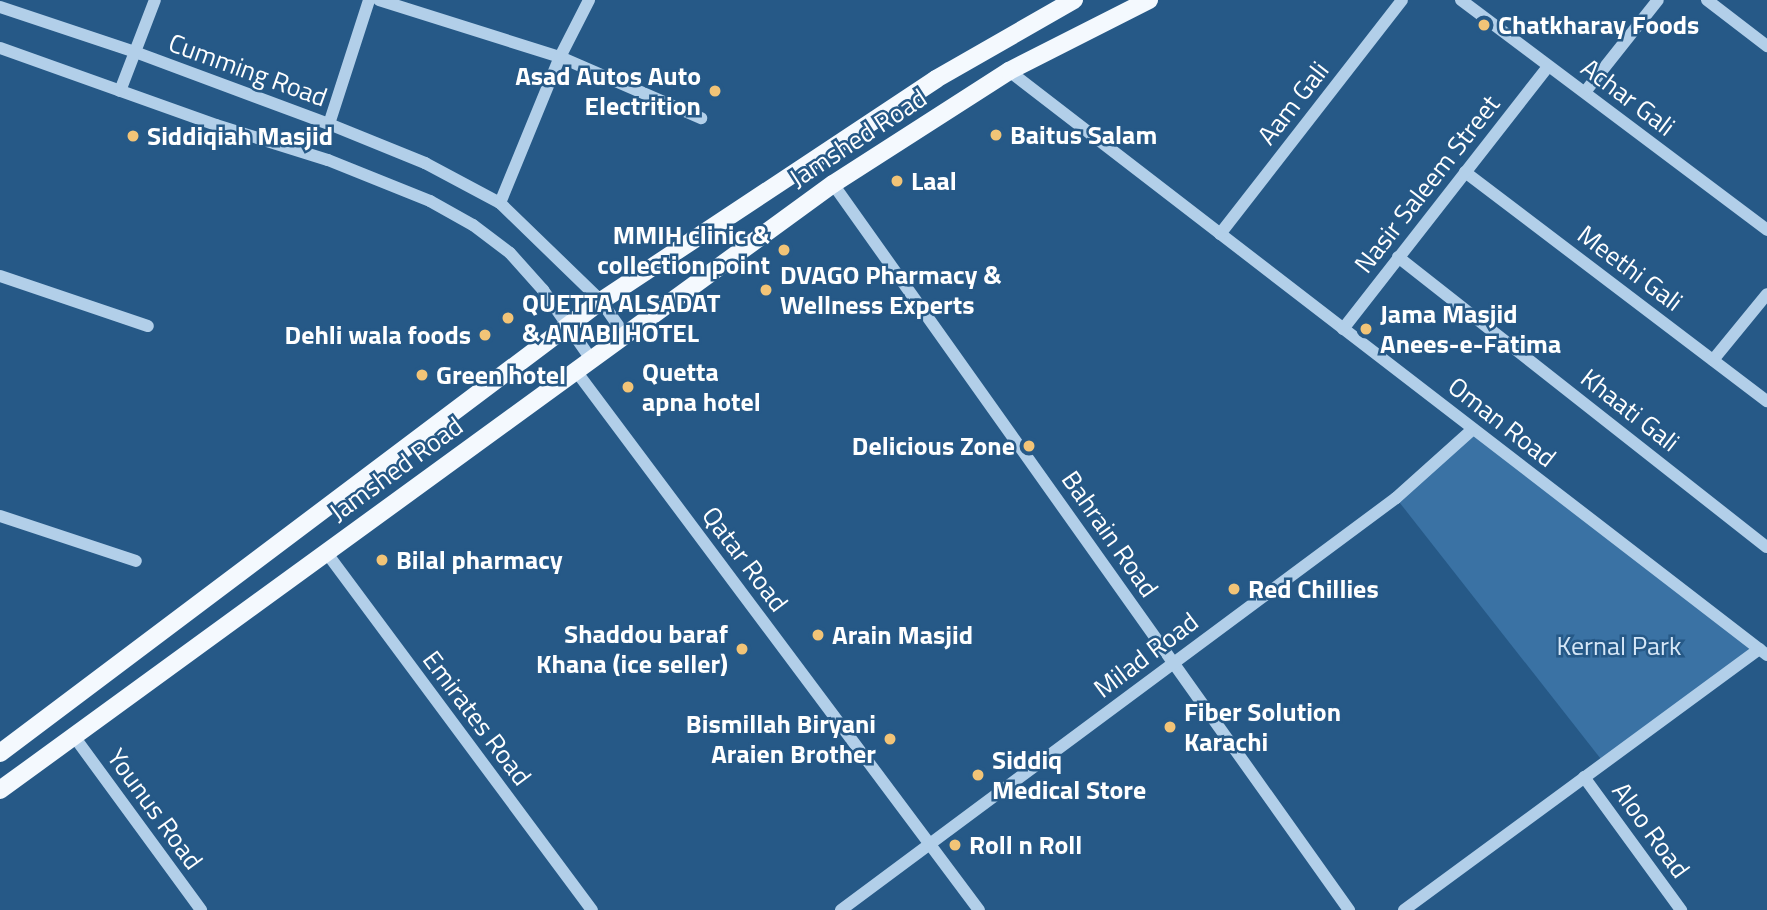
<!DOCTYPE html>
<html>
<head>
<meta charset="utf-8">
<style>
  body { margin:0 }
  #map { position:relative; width:1767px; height:910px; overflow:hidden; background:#265987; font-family:"Titillium Web",sans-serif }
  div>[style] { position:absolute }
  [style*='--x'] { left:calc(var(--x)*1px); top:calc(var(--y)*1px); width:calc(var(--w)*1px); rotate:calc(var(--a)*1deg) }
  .green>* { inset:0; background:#3a72a4 }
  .minor>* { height:12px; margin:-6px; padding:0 6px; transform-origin:6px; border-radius:6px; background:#b2cfe9 }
  .major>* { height:18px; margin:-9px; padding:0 9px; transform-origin:9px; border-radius:9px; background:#f4f9fe }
  .dots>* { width:19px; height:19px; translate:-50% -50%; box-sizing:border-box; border:4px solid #265987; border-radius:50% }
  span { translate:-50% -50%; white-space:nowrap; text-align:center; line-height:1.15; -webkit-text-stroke:5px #265987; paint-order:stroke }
  .poi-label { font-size:26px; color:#fff; font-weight:700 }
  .left { translate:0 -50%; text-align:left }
  .right { translate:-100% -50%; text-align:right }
  .street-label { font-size:26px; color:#fff }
  .park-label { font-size:26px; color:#d6e7f7 }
</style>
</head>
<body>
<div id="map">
  <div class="green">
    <div style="clip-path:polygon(1473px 429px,1759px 649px,1604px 763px,1396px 498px)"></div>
  </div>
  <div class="minor">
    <div style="--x:379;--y:0;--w:190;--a:17.5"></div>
    <div style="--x:560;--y:57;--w:154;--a:23.4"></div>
    <div style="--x:1461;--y:0;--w:383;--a:36.9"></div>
    <div style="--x:1707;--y:0;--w:76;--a:37.5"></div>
    <div style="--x:0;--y:7;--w:142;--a:18.4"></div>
    <div style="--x:135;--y:52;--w:207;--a:20.4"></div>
    <div style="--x:329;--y:124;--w:104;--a:22.1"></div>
    <div style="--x:425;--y:163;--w:85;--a:28.1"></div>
    <div style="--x:500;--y:203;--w:141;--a:44.1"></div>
    <div style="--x:601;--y:301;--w:40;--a:55.1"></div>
    <div style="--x:0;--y:48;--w:229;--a:19.6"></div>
    <div style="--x:216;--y:125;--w:117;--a:17.4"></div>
    <div style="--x:328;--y:160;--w:110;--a:21.9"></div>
    <div style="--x:430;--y:201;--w:49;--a:29.2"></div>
    <div style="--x:473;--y:225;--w:46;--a:37.1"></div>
    <div style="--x:510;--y:253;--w:50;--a:48.3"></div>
    <div style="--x:543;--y:290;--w:84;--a:55.2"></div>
    <div style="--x:1009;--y:71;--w:957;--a:37.61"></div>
    <div style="--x:120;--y:91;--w:97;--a:-69"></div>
    <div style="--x:1585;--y:92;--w:117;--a:-51.6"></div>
    <div style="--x:329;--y:124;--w:130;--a:-72.1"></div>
    <div style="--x:1465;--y:172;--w:379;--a:37.2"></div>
    <div style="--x:833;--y:184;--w:891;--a:54.6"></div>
    <div style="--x:500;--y:203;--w:158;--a:-67.7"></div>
    <div style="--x:560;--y:57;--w:64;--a:-63"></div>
    <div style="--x:1220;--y:234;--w:296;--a:-52.1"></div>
    <div style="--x:1398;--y:257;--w:469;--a:38.2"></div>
    <div style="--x:0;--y:276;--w:156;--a:18.7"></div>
    <div style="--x:1343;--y:329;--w:333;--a:-52"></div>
    <div style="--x:1713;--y:360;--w:85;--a:-50.7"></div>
    <div style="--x:576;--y:371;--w:673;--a:53.22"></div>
    <div style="--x:0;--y:516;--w:143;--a:18.3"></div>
    <div style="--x:326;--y:552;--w:446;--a:53.4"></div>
    <div style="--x:73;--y:735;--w:217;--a:53.8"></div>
    <div style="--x:1584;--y:777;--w:165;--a:53.9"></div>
    <div style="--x:841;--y:910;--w:691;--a:-36.59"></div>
    <div style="--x:1396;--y:498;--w:103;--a:-41.9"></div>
    <div style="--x:1404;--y:910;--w:441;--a:-36.3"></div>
  </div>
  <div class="major">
    <div style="--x:0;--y:753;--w:752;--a:-36.95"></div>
    <div style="--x:601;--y:301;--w:402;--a:-33.5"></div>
    <div style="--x:936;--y:79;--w:159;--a:-29.8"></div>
    <div style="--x:0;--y:790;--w:1030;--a:-36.04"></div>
    <div style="--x:833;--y:184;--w:209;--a:-32.7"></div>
    <div style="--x:1009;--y:71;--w:157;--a:-26.9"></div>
  </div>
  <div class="dots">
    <div style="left:1484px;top:25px;background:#f2c477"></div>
    <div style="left:715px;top:91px;background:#f2c477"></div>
    <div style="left:996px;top:135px;background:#f2c477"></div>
    <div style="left:133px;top:136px;background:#f2c477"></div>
    <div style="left:897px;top:181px;background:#f2c477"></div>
    <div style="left:784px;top:250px;background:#f2c477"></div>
    <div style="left:766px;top:290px;background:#f2c477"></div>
    <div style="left:508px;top:318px;background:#f2c477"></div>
    <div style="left:1366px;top:329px;background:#f2c477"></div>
    <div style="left:485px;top:335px;background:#f2c477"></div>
    <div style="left:422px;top:375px;background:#f2c477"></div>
    <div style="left:628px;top:387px;background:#f2c477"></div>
    <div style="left:1029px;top:446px;background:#f2c477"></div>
    <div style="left:382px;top:560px;background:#f2c477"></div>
    <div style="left:1234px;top:589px;background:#f2c477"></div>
    <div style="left:818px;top:635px;background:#f2c477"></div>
    <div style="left:742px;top:649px;background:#f2c477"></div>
    <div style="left:1170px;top:727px;background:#f2c477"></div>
    <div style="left:890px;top:739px;background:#f2c477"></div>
    <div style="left:978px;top:775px;background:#f2c477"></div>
    <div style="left:955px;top:845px;background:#f2c477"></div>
  </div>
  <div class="poi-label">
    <span class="left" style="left:1498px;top:25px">Chatkharay Foods</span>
    <span class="right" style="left:701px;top:91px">Asad Autos Auto<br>Electrition</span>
    <span class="left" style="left:1010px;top:135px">Baitus Salam</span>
    <span class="left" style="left:147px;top:136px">Siddiqiah Masjid</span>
    <span class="left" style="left:911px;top:181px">Laal</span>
    <span class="right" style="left:770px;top:250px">MMIH clinic &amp;<br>collection point</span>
    <span class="left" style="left:780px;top:290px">DVAGO Pharmacy &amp;<br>Wellness Experts</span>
    <span class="left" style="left:522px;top:318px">QUETTA ALSADAT<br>&amp; ANABI HOTEL</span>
    <span class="left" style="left:1380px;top:329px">Jama Masjid<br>Anees-e-Fatima</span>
    <span class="right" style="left:471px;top:335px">Dehli wala foods</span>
    <span class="left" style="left:642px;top:387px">Quetta<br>apna hotel</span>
    <span class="left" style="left:436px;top:375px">Green hotel</span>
    <span class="right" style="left:1015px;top:446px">Delicious Zone</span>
    <span class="left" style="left:396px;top:560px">Bilal pharmacy</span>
    <span class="left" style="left:1248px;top:589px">Red Chillies</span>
    <span class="right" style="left:728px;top:649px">Shaddou baraf<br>Khana (ice seller)</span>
    <span class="left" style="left:832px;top:635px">Arain Masjid</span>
    <span class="left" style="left:1184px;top:727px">Fiber Solution<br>Karachi</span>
    <span class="right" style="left:876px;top:739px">Bismillah Biryani<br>Araien Brother</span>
    <span class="left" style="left:992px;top:775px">Siddiq<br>Medical Store</span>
    <span class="left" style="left:969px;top:845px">Roll n Roll</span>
  </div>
  <div class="street-label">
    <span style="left:248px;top:70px;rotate:20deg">Cumming Road</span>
    <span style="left:1628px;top:97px;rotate:37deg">Achar Gali</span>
    <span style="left:1293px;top:103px;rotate:-52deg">Aam Gali</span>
    <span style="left:858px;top:138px;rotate:-33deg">Jamshed Road</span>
    <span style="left:1427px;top:184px;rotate:-52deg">Nasir Saleem Street</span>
    <span style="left:1630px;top:268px;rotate:37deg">Meethi Gali</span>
    <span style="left:1630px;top:410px;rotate:38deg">Khaati Gali</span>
    <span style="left:1502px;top:422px;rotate:38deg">Oman Road</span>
    <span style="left:396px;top:469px;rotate:-36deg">Jamshed Road</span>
    <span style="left:1110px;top:534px;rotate:55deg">Bahrain Road</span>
    <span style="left:745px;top:559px;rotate:53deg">Qatar Road</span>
    <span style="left:1146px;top:655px;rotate:-37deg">Milad Road</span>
    <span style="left:477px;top:718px;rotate:53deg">Emirates Road</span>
    <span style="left:155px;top:809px;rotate:54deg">Younus Road</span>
    <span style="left:1651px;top:830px;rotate:54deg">Aloo Road</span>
  </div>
  <div class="park-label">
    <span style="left:1619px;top:646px">Kernal Park</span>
  </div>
</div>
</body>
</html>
